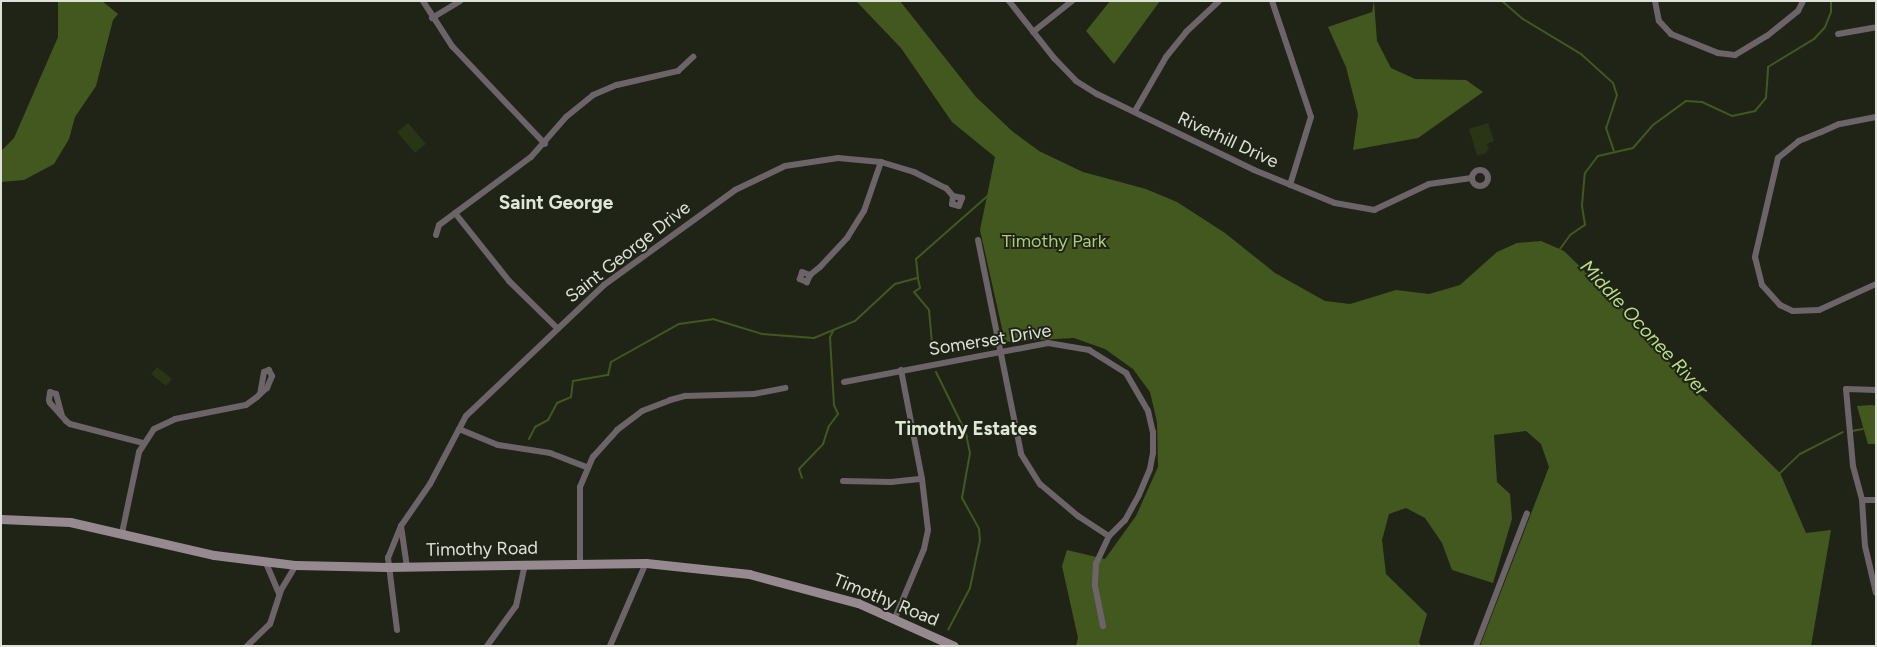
<!DOCTYPE html>
<html>
<head>
<meta charset="utf-8">
<style>
  body { margin:0 }
  #map { position:relative; width:1877px; height:647px; overflow:hidden; background:#1f2417; font-family:Figtree,sans-serif }
  div>[style] { position:absolute }
  [style*='--x'] { left:calc(var(--x)*1px); top:calc(var(--y)*1px); width:calc(var(--w)*1px); rotate:calc(var(--a)*1deg) }
  .green>* { inset:0; background:#293515 }
  .forest>* { inset:0; background:#43581f }
  .stream>* { height:2px; margin:-1px; padding:0 1px; transform-origin:1px; border-radius:1px; background:#43581f }
  .street>* { height:6px; margin:-3px; padding:0 3px; transform-origin:3px; border-radius:3px; background:#6c6468 }
  .street>.ring { margin:-3px; padding:0; box-sizing:content-box; background:none; border:6px solid #6c6468; border-radius:50% }
  .secondary>* { height:9px; margin:-4.5px; padding:0 4.5px; transform-origin:4.5px; border-radius:4.5px; background:#968a90 }
  span { translate:-50% -50%; white-space:nowrap; text-align:center; line-height:1.15; -webkit-text-stroke:4px #1f2417; paint-order:stroke }
  .street-label { font-size:18px; color:#dde1d8 }
  .park-label { font-size:18px; color:#abcc78 }
  .neighbourhood-label { font-size:19px; color:#dfe7d5; font-weight:700 }
  .water-label { font-size:19px; color:#bbdd89; font-style:italic }
  .frame { position:absolute; inset:0; border:2px solid #dde1d8; pointer-events:none }
</style>
</head>
<body>
<div id="map">
  <div class="green">
    <div style="clip-path:polygon(408px 123px,426px 144px,415px 153px,397px 132px)"></div>
    <div style="clip-path:polygon(1488px 123px,1494px 141px,1487px 144px,1489px 149px,1484px 154px,1477px 155px,1469px 129px)"></div>
    <div style="clip-path:polygon(157px 367px,172px 379px,166px 386px,151px 374px)"></div>
  </div>
  <div class="forest">
    <div style="clip-path:polygon(58px 1px,102px 1px,118px 14px,113px 20px,96px 86px,75px 117px,69px 139px,54px 164px,24px 180px,1px 182px,1px 151px,14px 138px,58px 37px)"></div>
    <div style="clip-path:polygon(856px 1px,900px 1px,976px 97px,1012px 131px,1039px 151px,1083px 172px,1146px 189px,1177px 202px,1225px 233px,1275px 273px,1325px 301px,1350px 304px,1396px 290px,1429px 294px,1460px 285px,1497px 252px,1517px 243px,1541px 241px,1564px 251px,1635px 320px,1682px 377px,1780px 473px,1806px 533px,1831px 530px,1811px 646px,1480px 646px,1549px 467px,1541px 444px,1526px 431px,1494px 435px,1497px 482px,1510px 494px,1512px 519px,1493px 583px,1452px 570px,1442px 543px,1425px 518px,1406px 508px,1389px 514px,1382px 540px,1386px 574px,1427px 614px,1419px 642px,1421px 646px,1076px 646px,1078px 638px,1062px 566px,1067px 550px,1105px 559px,1136px 516px,1158px 467px,1157px 422px,1150px 392px,1133px 369px,1105px 349px,1074px 338px,1005px 342px,980px 230px,995px 157px,952px 122px,901px 48px)"></div>
    <div style="clip-path:polygon(1110px 1px,1160px 1px,1114px 64px,1086px 31px)"></div>
    <div style="clip-path:polygon(1374px 1px,1377px 41px,1391px 68px,1415px 79px,1466px 80px,1483px 92px,1418px 138px,1353px 150px,1358px 114px,1346px 67px,1328px 27px,1372px 12px)"></div>
    <div style="clip-path:polygon(1872px 405px,1876px 406px,1876px 444px,1868px 444px,1857px 406px)"></div>
  </div>
  <div class="stream">
    <div style="--x:1502;--y:1;--w:28;--a:41"></div>
    <div style="--x:1523;--y:19;--w:68;--a:31.1"></div>
    <div style="--x:1581;--y:54;--w:43;--a:42.2"></div>
    <div style="--x:1613;--y:83;--w:13;--a:72"></div>
    <div style="--x:1617;--y:95;--w:35;--a:108"></div>
    <div style="--x:1606;--y:128;--w:24;--a:71"></div>
    <div style="--x:1560;--y:249;--w:17;--a:-54"></div>
    <div style="--x:1570;--y:235;--w:18;--a:-34"></div>
    <div style="--x:1585;--y:225;--w:20;--a:-99"></div>
    <div style="--x:1582;--y:205;--w:32;--a:-85"></div>
    <div style="--x:1585;--y:173;--w:21;--a:-53"></div>
    <div style="--x:1598;--y:156;--w:36;--a:-13"></div>
    <div style="--x:1633;--y:148;--w:30;--a:-49"></div>
    <div style="--x:1653;--y:125;--w:41;--a:-36"></div>
    <div style="--x:1686;--y:101;--w:16;--a:4"></div>
    <div style="--x:1702;--y:102;--w:33;--a:25"></div>
    <div style="--x:1732;--y:116;--w:24;--a:-12"></div>
    <div style="--x:1755;--y:111;--w:17;--a:-50"></div>
    <div style="--x:1766;--y:98;--w:31;--a:-86"></div>
    <div style="--x:1768;--y:67;--w:54;--a:-31.3"></div>
    <div style="--x:1814;--y:39;--w:16;--a:-47"></div>
    <div style="--x:1825;--y:27;--w:16;--a:-68"></div>
    <div style="--x:1831;--y:12;--w:11;--a:-90"></div>
    <div style="--x:918;--y:279;--w:9;--a:77"></div>
    <div style="--x:920;--y:288;--w:7;--a:146"></div>
    <div style="--x:914;--y:292;--w:23;--a:50"></div>
    <div style="--x:929;--y:310;--w:45;--a:84.9"></div>
    <div style="--x:936;--y:372;--w:68;--a:63.8"></div>
    <div style="--x:966;--y:433;--w:20;--a:79"></div>
    <div style="--x:970;--y:453;--w:46;--a:100.1"></div>
    <div style="--x:962;--y:498;--w:35;--a:61"></div>
    <div style="--x:979;--y:529;--w:11;--a:85"></div>
    <div style="--x:980;--y:540;--w:49;--a:101.8"></div>
    <div style="--x:970;--y:588;--w:47;--a:117.6"></div>
    <div style="--x:1852;--y:431;--w:11;--a:-10"></div>
    <div style="--x:529;--y:439;--w:13;--a:-63"></div>
    <div style="--x:535;--y:427;--w:15;--a:-28"></div>
    <div style="--x:548;--y:420;--w:19;--a:-62"></div>
    <div style="--x:557;--y:403;--w:15;--a:-23"></div>
    <div style="--x:571;--y:397;--w:16;--a:-83"></div>
    <div style="--x:573;--y:381;--w:36;--a:-10"></div>
    <div style="--x:608;--y:375;--w:13;--a:-77"></div>
    <div style="--x:611;--y:362;--w:78;--a:-29.2"></div>
    <div style="--x:679;--y:324;--w:34;--a:-8"></div>
    <div style="--x:713;--y:319;--w:51;--a:17"></div>
    <div style="--x:762;--y:334;--w:52;--a:4.4"></div>
    <div style="--x:814;--y:338;--w:44;--a:-22.5"></div>
    <div style="--x:855;--y:321;--w:54;--a:-42.8"></div>
    <div style="--x:895;--y:284;--w:24;--a:-15"></div>
    <div style="--x:918;--y:278;--w:19;--a:-96"></div>
    <div style="--x:916;--y:259;--w:112;--a:-41.4"></div>
    <div style="--x:1000;--y:185;--w:21;--a:-25"></div>
    <div style="--x:1225;--y:455;--w:58;--a:-124.5"></div>
    <div style="--x:1192;--y:407;--w:60;--a:-93.8"></div>
    <div style="--x:1188;--y:347;--w:36;--a:-58"></div>
    <div style="--x:1207;--y:317;--w:31;--a:-33"></div>
    <div style="--x:1233;--y:300;--w:28;--a:-21"></div>
    <div style="--x:1779;--y:474;--w:29;--a:-44"></div>
    <div style="--x:1800;--y:454;--w:48;--a:-27.1"></div>
    <div style="--x:802;--y:478;--w:9;--a:-108"></div>
    <div style="--x:799;--y:469;--w:35;--a:-46"></div>
    <div style="--x:823;--y:444;--w:19;--a:-72"></div>
    <div style="--x:829;--y:426;--w:15;--a:-53"></div>
    <div style="--x:838;--y:414;--w:10;--a:-114"></div>
    <div style="--x:834;--y:405;--w:68;--a:-93.4"></div>
    <div style="--x:830;--y:337;--w:7;--a:-63"></div>
    <div style="--x:1277;--y:525;--w:15;--a:53"></div>
  </div>
  <div class="street">
    <div style="--x:423;--y:1;--w:54;--a:57.2"></div>
    <div style="--x:452;--y:46;--w:135;--a:46.5"></div>
    <div style="--x:1009;--y:1;--w:73;--a:51.7"></div>
    <div style="--x:1054;--y:58;--w:32;--a:46"></div>
    <div style="--x:1076;--y:81;--w:25;--a:32"></div>
    <div style="--x:1097;--y:94;--w:174;--a:25.8"></div>
    <div style="--x:1254;--y:170;--w:87;--a:22.2"></div>
    <div style="--x:1335;--y:203;--w:40;--a:10"></div>
    <div style="--x:1374;--y:210;--w:61;--a:-25.3"></div>
    <div style="--x:1429;--y:184;--w:43;--a:-7.9"></div>
    <div style="--x:1272;--y:1;--w:122;--a:71.4"></div>
    <div style="--x:1311;--y:117;--w:71;--a:107.2"></div>
    <div style="--x:1655;--y:1;--w:20;--a:79"></div>
    <div style="--x:1659;--y:21;--w:18;--a:47"></div>
    <div style="--x:1671;--y:34;--w:51;--a:22"></div>
    <div style="--x:1718;--y:53;--w:17;--a:7"></div>
    <div style="--x:1735;--y:55;--w:37;--a:-31"></div>
    <div style="--x:1767;--y:36;--w:40;--a:-39"></div>
    <div style="--x:1798;--y:11;--w:11;--a:-63"></div>
    <div style="--x:432;--y:18;--w:33;--a:-31"></div>
    <div style="--x:1033;--y:32;--w:50;--a:-38.5"></div>
    <div style="--x:1838;--y:34;--w:39;--a:-10"></div>
    <div style="--x:1135;--y:111;--w:62;--a:-60.1"></div>
    <div style="--x:1166;--y:57;--w:32;--a:-51"></div>
    <div style="--x:1186;--y:32;--w:45;--a:-43.2"></div>
    <div style="--x:1876;--y:117;--w:38;--a:169"></div>
    <div style="--x:1839;--y:124;--w:20;--a:156"></div>
    <div style="--x:1821;--y:132;--w:24;--a:158"></div>
    <div style="--x:1799;--y:141;--w:27;--a:141"></div>
    <div style="--x:1778;--y:158;--w:102;--a:103.1"></div>
    <div style="--x:1755;--y:257;--w:29;--a:76"></div>
    <div style="--x:1762;--y:285;--w:27;--a:48"></div>
    <div style="--x:1780;--y:305;--w:14;--a:25"></div>
    <div style="--x:1793;--y:311;--w:26;--a:-2"></div>
    <div style="--x:1819;--y:310;--w:63;--a:-24.5"></div>
    <div class="ring" style="left:1472px;top:170px;width:10px;height:10px"></div>
    <div style="--x:455;--y:213;--w:87;--a:51.5"></div>
    <div style="--x:509;--y:281;--w:66;--a:44.4"></div>
    <div style="--x:436;--y:235;--w:10;--a:-73"></div>
    <div style="--x:439;--y:225;--w:114;--a:-36.5"></div>
    <div style="--x:531;--y:157;--w:53;--a:-48.8"></div>
    <div style="--x:566;--y:117;--w:35;--a:-39"></div>
    <div style="--x:593;--y:95;--w:26;--a:-23"></div>
    <div style="--x:617;--y:85;--w:63;--a:-12.9"></div>
    <div style="--x:678;--y:71;--w:21;--a:-43"></div>
    <div style="--x:978;--y:240;--w:218;--a:78.6"></div>
    <div style="--x:1021;--y:454;--w:36;--a:58"></div>
    <div style="--x:1040;--y:484;--w:50;--a:40.1"></div>
    <div style="--x:1078;--y:516;--w:37;--a:33"></div>
    <div style="--x:810;--y:275;--w:8;--a:113"></div>
    <div style="--x:807;--y:282;--w:8;--a:-157"></div>
    <div style="--x:800;--y:279;--w:7;--a:-74"></div>
    <div style="--x:802;--y:272;--w:9;--a:21"></div>
    <div style="--x:810;--y:275;--w:13;--a:-39"></div>
    <div style="--x:820;--y:267;--w:40;--a:-47"></div>
    <div style="--x:847;--y:238;--w:32;--a:-58"></div>
    <div style="--x:864;--y:211;--w:52;--a:-70.9"></div>
    <div style="--x:844;--y:382;--w:208;--a:-10.8"></div>
    <div style="--x:1048;--y:343;--w:42;--a:9.7"></div>
    <div style="--x:1089;--y:350;--w:44;--a:31.9"></div>
    <div style="--x:1126;--y:373;--w:44;--a:59.9"></div>
    <div style="--x:1148;--y:411;--w:22;--a:77"></div>
    <div style="--x:1153;--y:432;--w:21;--a:90"></div>
    <div style="--x:1153;--y:453;--w:16;--a:101"></div>
    <div style="--x:1150;--y:469;--w:28;--a:113"></div>
    <div style="--x:1139;--y:495;--w:29;--a:119"></div>
    <div style="--x:1125;--y:520;--w:23;--a:135"></div>
    <div style="--x:1109;--y:536;--w:31;--a:115"></div>
    <div style="--x:1096;--y:564;--w:22;--a:93"></div>
    <div style="--x:1095;--y:586;--w:41;--a:78.7"></div>
    <div style="--x:1876;--y:390;--w:30;--a:-178"></div>
    <div style="--x:1846;--y:389;--w:77;--a:84.8"></div>
    <div style="--x:1853;--y:466;--w:35;--a:75"></div>
    <div style="--x:1862;--y:500;--w:46;--a:86.3"></div>
    <div style="--x:1865;--y:546;--w:48;--a:76.8"></div>
    <div style="--x:62;--y:416;--w:23;--a:-105"></div>
    <div style="--x:56;--y:394;--w:6;--a:-162"></div>
    <div style="--x:50;--y:392;--w:8;--a:97"></div>
    <div style="--x:49;--y:400;--w:3;--a:72"></div>
    <div style="--x:50;--y:403;--w:24;--a:48"></div>
    <div style="--x:66;--y:421;--w:5;--a:37"></div>
    <div style="--x:70;--y:424;--w:75;--a:14.6"></div>
    <div style="--x:459;--y:429;--w:42;--a:22.3"></div>
    <div style="--x:498;--y:445;--w:53;--a:8.7"></div>
    <div style="--x:550;--y:453;--w:40;--a:21"></div>
    <div style="--x:843;--y:481;--w:48;--a:1.2"></div>
    <div style="--x:891;--y:482;--w:31;--a:-6"></div>
    <div style="--x:1862;--y:500;--w:14;--a:0"></div>
    <div style="--x:401;--y:526;--w:41;--a:81.7"></div>
    <div style="--x:122;--y:533;--w:83;--a:-78.1"></div>
    <div style="--x:139;--y:452;--w:27;--a:-57"></div>
    <div style="--x:154;--y:429;--w:23;--a:-25"></div>
    <div style="--x:175;--y:419;--w:72;--a:-11.2"></div>
    <div style="--x:246;--y:405;--w:14;--a:-36"></div>
    <div style="--x:257;--y:397;--w:4;--a:-45"></div>
    <div style="--x:260;--y:394;--w:9;--a:-41"></div>
    <div style="--x:267;--y:388;--w:13;--a:-67"></div>
    <div style="--x:272;--y:376;--w:7;--a:-117"></div>
    <div style="--x:269;--y:370;--w:5;--a:158"></div>
    <div style="--x:264;--y:372;--w:22;--a:100"></div>
    <div style="--x:266;--y:563;--w:34;--a:67"></div>
    <div style="--x:580;--y:563;--w:76;--a:-90"></div>
    <div style="--x:580;--y:487;--w:33;--a:-67"></div>
    <div style="--x:593;--y:457;--w:36;--a:-48"></div>
    <div style="--x:617;--y:430;--w:31;--a:-37"></div>
    <div style="--x:642;--y:411;--w:30;--a:-21"></div>
    <div style="--x:670;--y:400;--w:16;--a:-15"></div>
    <div style="--x:685;--y:396;--w:69;--a:-1.7"></div>
    <div style="--x:754;--y:394;--w:32;--a:-11"></div>
    <div style="--x:895;--y:618;--w:75;--a:-67.2"></div>
    <div style="--x:924;--y:549;--w:19;--a:-78"></div>
    <div style="--x:928;--y:530;--w:51;--a:-96.7"></div>
    <div style="--x:922;--y:479;--w:111;--a:-100.9"></div>
    <div style="--x:397;--y:630;--w:73;--a:-97.1"></div>
    <div style="--x:388;--y:558;--w:35;--a:-68"></div>
    <div style="--x:401;--y:526;--w:51;--a:-55.4"></div>
    <div style="--x:430;--y:484;--w:77;--a:-62.1"></div>
    <div style="--x:466;--y:416;--w:190;--a:-43.5"></div>
    <div style="--x:604;--y:285;--w:162;--a:-35.9"></div>
    <div style="--x:735;--y:190;--w:55;--a:-25.6"></div>
    <div style="--x:785;--y:166;--w:54;--a:-8.6"></div>
    <div style="--x:838;--y:158;--w:43;--a:5.3"></div>
    <div style="--x:881;--y:162;--w:34;--a:17"></div>
    <div style="--x:914;--y:172;--w:36;--a:27"></div>
    <div style="--x:946;--y:188;--w:11;--a:49"></div>
    <div style="--x:953;--y:196;--w:8;--a:97"></div>
    <div style="--x:952;--y:204;--w:7;--a:16"></div>
    <div style="--x:959;--y:206;--w:9;--a:-69"></div>
    <div style="--x:962;--y:198;--w:9;--a:-167"></div>
    <div style="--x:247;--y:646;--w:32;--a:-44"></div>
    <div style="--x:270;--y:624;--w:36;--a:-72"></div>
    <div style="--x:281;--y:590;--w:29;--a:-59"></div>
    <div style="--x:487;--y:646;--w:49;--a:-54.1"></div>
    <div style="--x:516;--y:606;--w:43;--a:-77.9"></div>
    <div style="--x:610;--y:646;--w:90;--a:-66.6"></div>
    <div style="--x:1476;--y:646;--w:142;--a:-69"></div>
  </div>
  <div class="secondary">
    <div style="--x:1;--y:519;--w:69;--a:2.5"></div>
    <div style="--x:70;--y:522;--w:148;--a:12.9"></div>
    <div style="--x:214;--y:555;--w:83;--a:7"></div>
    <div style="--x:296;--y:565;--w:91;--a:1.3"></div>
    <div style="--x:387;--y:567;--w:259;--a:-0.9"></div>
    <div style="--x:646;--y:563;--w:104;--a:6.1"></div>
    <div style="--x:749;--y:574;--w:113;--a:14.9"></div>
    <div style="--x:858;--y:603;--w:105;--a:24.1"></div>
  </div>
  <div class="street-label">
    <span style="left:1228px;top:140px;rotate:25deg">Riverhill Drive</span>
    <span style="left:628px;top:252px;rotate:-38deg">Saint George Drive</span>
    <span style="left:990px;top:340px;rotate:-9deg">Somerset Drive</span>
    <span style="left:482px;top:549px;rotate:-1deg">Timothy Road</span>
    <span style="left:886px;top:600px;rotate:22deg">Timothy Road</span>
  </div>
  <div class="park-label">
    <span style="left:1054px;top:241px">Timothy Park</span>
  </div>
  <div class="neighbourhood-label">
    <span style="left:556px;top:203px">Saint George</span>
    <span style="left:966px;top:429px">Timothy Estates</span>
  </div>
  <div class="water-label">
    <span style="left:1644px;top:328px;rotate:47deg">Middle Oconee River</span>
  </div>
  <div class="frame"></div>
</div>
</body>
</html>
